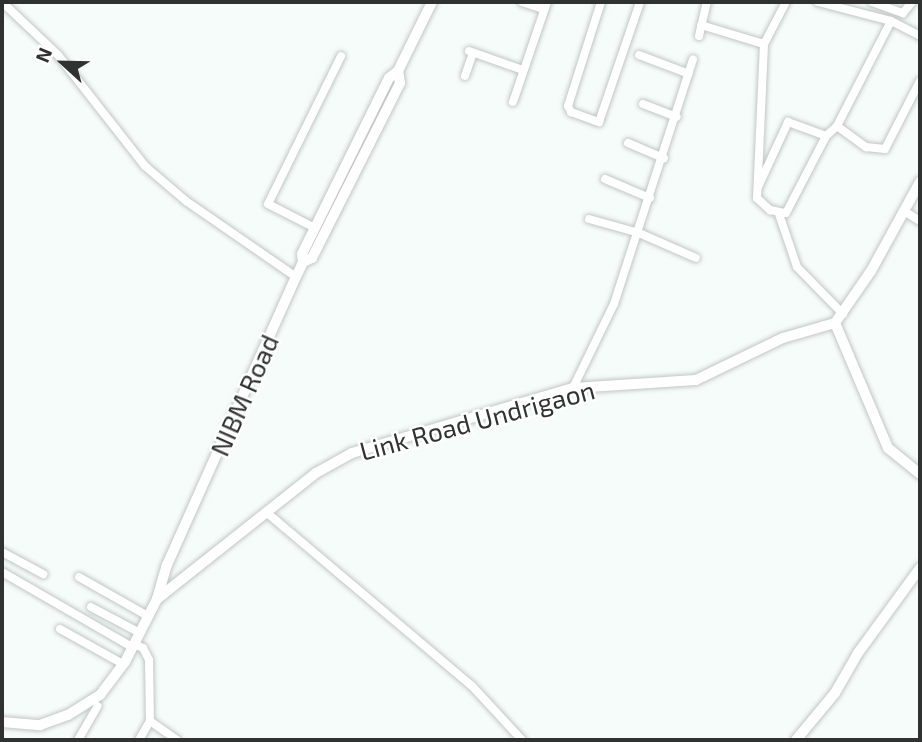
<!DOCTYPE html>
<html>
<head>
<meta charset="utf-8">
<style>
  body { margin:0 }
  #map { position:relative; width:922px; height:742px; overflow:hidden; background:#f6fcf9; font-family:"Exo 2",sans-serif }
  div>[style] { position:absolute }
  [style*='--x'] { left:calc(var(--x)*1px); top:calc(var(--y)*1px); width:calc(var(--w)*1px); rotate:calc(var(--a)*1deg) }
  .roads { filter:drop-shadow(0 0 2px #c1c7c4) drop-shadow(0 0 2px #c1c7c4) }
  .minor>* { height:8px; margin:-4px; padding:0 4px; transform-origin:4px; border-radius:4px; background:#fff }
  .tertiary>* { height:10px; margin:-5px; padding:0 5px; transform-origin:5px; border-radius:5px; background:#fff }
  .secondary>* { height:10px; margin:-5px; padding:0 5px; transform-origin:5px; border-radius:5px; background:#fff }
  span { translate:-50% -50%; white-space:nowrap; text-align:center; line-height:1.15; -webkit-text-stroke:5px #fff; paint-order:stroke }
  .street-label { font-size:26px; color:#303231 }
  .frame { position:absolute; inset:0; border:4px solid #303231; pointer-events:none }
  .north { position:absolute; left:28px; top:28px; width:70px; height:70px; -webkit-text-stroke:5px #fff; paint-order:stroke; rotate:292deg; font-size:19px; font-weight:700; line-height:28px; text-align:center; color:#303231 }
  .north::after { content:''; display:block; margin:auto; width:24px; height:32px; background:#303231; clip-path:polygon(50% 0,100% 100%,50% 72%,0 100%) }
</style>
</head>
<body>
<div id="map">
  <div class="roads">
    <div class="minor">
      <div style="--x:2;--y:2;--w:77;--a:43.4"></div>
      <div style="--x:58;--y:55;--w:141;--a:51.9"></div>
      <div style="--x:145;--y:166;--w:54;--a:40.5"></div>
      <div style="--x:186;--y:201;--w:134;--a:34.6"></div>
      <div style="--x:522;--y:2;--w:23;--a:18"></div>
      <div style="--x:601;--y:2;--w:109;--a:107.6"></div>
      <div style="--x:568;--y:106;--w:7;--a:63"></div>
      <div style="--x:571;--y:112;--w:30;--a:20"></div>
      <div style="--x:599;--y:122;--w:127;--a:-71.1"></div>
      <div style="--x:786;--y:2;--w:47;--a:117.6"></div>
      <div style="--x:764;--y:44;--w:154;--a:92.6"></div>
      <div style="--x:757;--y:198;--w:18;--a:43"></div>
      <div style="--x:770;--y:210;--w:16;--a:11"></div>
      <div style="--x:786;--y:213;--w:87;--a:-62.5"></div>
      <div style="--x:826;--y:136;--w:15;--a:-42"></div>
      <div style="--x:818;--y:2;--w:75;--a:14.6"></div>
      <div style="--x:891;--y:21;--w:33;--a:27"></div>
      <div style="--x:872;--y:2;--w:33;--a:20"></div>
      <div style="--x:903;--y:13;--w:14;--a:-51"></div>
      <div style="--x:891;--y:21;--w:118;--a:117.2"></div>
      <div style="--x:837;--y:126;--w:36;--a:36"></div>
      <div style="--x:866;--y:147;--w:19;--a:6"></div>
      <div style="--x:885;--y:149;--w:76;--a:-62.8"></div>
      <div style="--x:701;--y:25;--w:66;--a:16.8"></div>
      <div style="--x:699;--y:36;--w:35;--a:-77"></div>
      <div style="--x:469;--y:51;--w:57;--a:19.4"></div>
      <div style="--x:639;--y:55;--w:53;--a:20.8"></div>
      <div style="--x:465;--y:76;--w:24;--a:-71"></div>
      <div style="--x:513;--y:102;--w:106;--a:-71.2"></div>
      <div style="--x:643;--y:104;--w:36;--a:21"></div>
      <div style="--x:628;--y:143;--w:39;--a:23"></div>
      <div style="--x:605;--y:179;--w:49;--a:22.9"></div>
      <div style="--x:758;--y:187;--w:72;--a:-65.2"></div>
      <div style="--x:788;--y:122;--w:40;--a:20.2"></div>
      <div style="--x:904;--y:211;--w:19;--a:32"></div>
      <div style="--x:779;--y:214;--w:56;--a:71.2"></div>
      <div style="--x:797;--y:267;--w:66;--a:45.6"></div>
      <div style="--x:589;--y:219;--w:52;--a:15.6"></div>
      <div style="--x:639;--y:233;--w:62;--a:23.7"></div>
      <div style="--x:315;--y:228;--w:53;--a:-152.9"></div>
      <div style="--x:268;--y:204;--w:165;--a:-63.7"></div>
      <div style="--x:573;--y:388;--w:93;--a:-64"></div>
      <div style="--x:614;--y:304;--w:257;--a:-72.1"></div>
      <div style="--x:266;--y:512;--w:270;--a:40.2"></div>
      <div style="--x:472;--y:686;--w:74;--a:47.2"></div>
      <div style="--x:2;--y:552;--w:47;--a:28.2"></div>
      <div style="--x:2;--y:572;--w:150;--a:30"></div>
      <div style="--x:79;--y:577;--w:79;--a:29.5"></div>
      <div style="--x:91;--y:607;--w:55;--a:28"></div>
      <div style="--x:60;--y:629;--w:72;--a:29.1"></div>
      <div style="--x:134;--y:644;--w:10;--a:24"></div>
      <div style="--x:143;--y:648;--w:13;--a:63"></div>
      <div style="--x:149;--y:660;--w:61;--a:89.1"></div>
      <div style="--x:150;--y:721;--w:33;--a:35"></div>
      <div style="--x:78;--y:740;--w:39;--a:-60"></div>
      <div style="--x:139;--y:740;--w:22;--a:-60"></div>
    </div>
    <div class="tertiary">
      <div style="--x:835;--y:323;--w:136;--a:67"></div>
      <div style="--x:888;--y:448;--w:41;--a:39.1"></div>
      <div style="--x:157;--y:599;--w:203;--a:-38.4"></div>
      <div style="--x:316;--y:473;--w:41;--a:-29.1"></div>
      <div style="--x:352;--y:453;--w:230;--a:-16.4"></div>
      <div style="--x:573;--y:388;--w:123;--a:-3.7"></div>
      <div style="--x:696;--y:380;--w:97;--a:-25.8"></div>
      <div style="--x:783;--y:338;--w:54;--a:-16.1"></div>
      <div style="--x:835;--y:323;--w:63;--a:-55.3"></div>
      <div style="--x:871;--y:271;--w:102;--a:-61.2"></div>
      <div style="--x:796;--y:740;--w:61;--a:-50.3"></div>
      <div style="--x:835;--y:693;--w:46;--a:-60.1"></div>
      <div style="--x:858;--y:653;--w:105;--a:-53.9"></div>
    </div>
    <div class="secondary">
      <div style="--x:303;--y:262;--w:8;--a:-97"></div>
      <div style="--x:302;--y:254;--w:196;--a:-63.7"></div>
      <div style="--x:389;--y:78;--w:11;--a:-38"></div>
      <div style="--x:2;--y:722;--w:38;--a:5"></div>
      <div style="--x:40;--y:725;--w:30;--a:-20"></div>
      <div style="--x:68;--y:715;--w:38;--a:-32"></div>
      <div style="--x:100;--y:695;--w:41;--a:-52.9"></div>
      <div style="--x:125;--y:662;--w:71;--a:-63.1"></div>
      <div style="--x:157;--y:599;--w:35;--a:-74"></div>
      <div style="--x:167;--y:565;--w:316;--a:-65.9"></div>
      <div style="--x:296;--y:277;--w:17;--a:-65"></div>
      <div style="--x:303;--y:262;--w:10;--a:-24"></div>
      <div style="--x:312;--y:258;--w:196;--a:-63.3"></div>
      <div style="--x:400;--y:83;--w:12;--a:-99"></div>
      <div style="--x:398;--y:71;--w:77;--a:-63.8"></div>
    </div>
  </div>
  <div class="street-label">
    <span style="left:244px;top:395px;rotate:-66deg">NIBM Road</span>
    <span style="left:477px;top:420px;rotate:-15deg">Link Road Undrigaon</span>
  </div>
  <div class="frame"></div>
  <div class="north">N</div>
</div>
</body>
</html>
